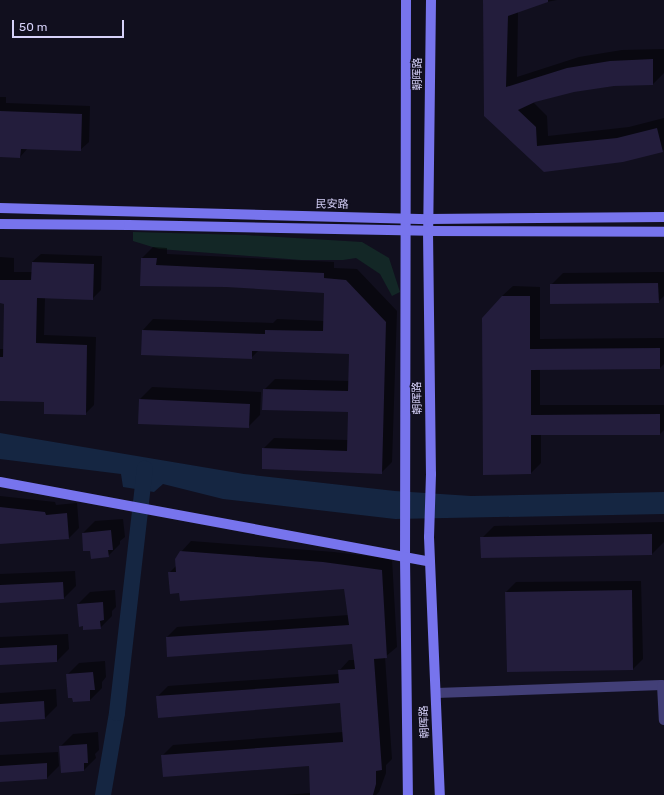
<!DOCTYPE html>
<html>
<head>
<meta charset="utf-8">
<style>
  body { margin:0 }
  #map { position:relative; width:664px; height:795px; overflow:hidden; background:#110f1e; font-family:Rubik,"Noto Sans SC",sans-serif }
  div>[style] { position:absolute }
  [style*='--x'] { left:calc(var(--x)*1px); top:calc(var(--y)*1px); width:calc(var(--w)*1px); rotate:calc(var(--a)*1deg) }
  .green>* { inset:0; background:#132726 }
  .water>* { inset:0; background:#152642 }
  .shadow>* { inset:0; background:#0007 }
  .canal>* { height:16px; margin:-8px; padding:0 8px; transform-origin:8px; border-radius:8px; background:#152642 }
  .building>* { inset:0; background:#231d3c }
  .street>* { height:10px; margin:-5px; padding:0 5px; transform-origin:5px; border-radius:5px; background:#423f77 }
  .secondary>* { height:10px; margin:-5px; padding:0 5px; transform-origin:5px; border-radius:5px; background:#7774ed }
  span { translate:-50% -50%; white-space:nowrap; text-align:center; line-height:1.15; -webkit-text-stroke:3px #110f1e; paint-order:stroke }
  .street-label { font-size:11px; color:#d6d1f9 }
  .scale { position:absolute; left:12px; top:20px; width:112px; height:18px; box-sizing:border-box; border:2px solid #d6d1f9; border-top:0; padding-left:5px; font-size:12px; line-height:14px; white-space:nowrap; color:#d6d1f9; -webkit-text-stroke:3px #110f1e; paint-order:stroke }
</style>
</head>
<body>
<div id="map">
  <div class="green">
    <div style="clip-path:polygon(133px 232px,245px 235px,362px 242px,389px 258px,400px 292px,392px 296px,380px 274px,356px 258px,343px 260px,301px 260px,159px 249px,133px 241px)"></div>
  </div>
  <div class="water">
    <div style="clip-path:polygon(0 433px,244px 474px,395px 491px,471px 496px,664px 492px,664px 514px,395px 519px,223px 499px,163px 484px,154px 492px,123px 487px,121px 474px,0 459px)"></div>
  </div>
  <div class="shadow">
    <div style="clip-path:polygon(484px 0,557px 0,541px 3px,518px 11px,517px 77px,579px 57px,622px 50px,664px 49px,664px 73px,653px 84px,614px 85px,574px 91px,533px 102px,547px 116px,548px 136px,629px 127px,664px 118px,664px 150px,623px 161px,544px 171px,485px 116px)"></div>
    <div style="clip-path:polygon(0 97px,6px 97px,6px 103px,90px 106px,89px 142px,80px 150px,28px 148px,20px 157px,0 156px)"></div>
    <div style="clip-path:polygon(153px 247px,167px 248px,167px 254px,334px 262px,334px 268px,357px 269px,397px 311px,392px 462px,381px 473px,263px 449px,274px 438px,348px 440px,349px 411px,264px 390px,275px 379px,349px 381px,350px 353px,259px 350px,251px 358px,143px 330px,153px 319px,273px 323px,277px 319px,324px 321px,325px 292px,226px 286px,141px 285px,142px 258px)"></div>
    <div style="clip-path:polygon(41px 254px,102px 256px,101px 290px,92px 299px,45px 297px,44px 335px,96px 337px,94px 405px,85px 414px,46px 401px,0 400px,0 349px,4px 349px,5px 303px,0 302px,0 257px,14px 258px,14px 272px,32px 272px,32px 262px)"></div>
    <div style="clip-path:polygon(664px 272px,664px 296px,658px 302px,551px 285px,563px 273px)"></div>
    <div style="clip-path:polygon(513px 286px,540px 287px,540px 339px,664px 338px,664px 364px,660px 368px,540px 369px,540px 405px,664px 405px,664px 430px,660px 434px,541px 434px,541px 463px,531px 473px,502px 296px)"></div>
    <div style="clip-path:polygon(152px 387px,261px 392px,260px 415px,248px 427px,140px 399px)"></div>
    <div style="clip-path:polygon(0 496px,55px 502px,56px 505px,77px 503px,79px 528px,69px 538px,0 543px)"></div>
    <div style="clip-path:polygon(123px 519px,125px 537px,120px 541px,120px 544px,108px 556px,91px 550px,83px 533px,95px 521px)"></div>
    <div style="clip-path:polygon(664px 522px,664px 542px,652px 554px,482px 538px,494px 526px)"></div>
    <div style="clip-path:polygon(191px 541px,334px 552px,392px 559px,397px 647px,385px 657px,392px 759px,386px 765px,386px 773px,379px 792px,376px 795px,284px 795px,311px 793px,309px 765px,162px 756px,173px 745px,343px 732px,341px 702px,157px 697px,168px 686px,339px 674px,339px 671px,349px 660px,355px 660px,353px 643px,167px 637px,177px 627px,349px 615px,345px 588px,180px 592px,169px 573px,177px 565px,181px 552px)"></div>
    <div style="clip-path:polygon(75px 571px,76px 586px,64px 598px,0 602px,0 574px)"></div>
    <div style="clip-path:polygon(641px 581px,643px 659px,633px 669px,506px 592px,516px 582px)"></div>
    <div style="clip-path:polygon(115px 590px,116px 607px,112px 611px,112px 616px,100px 628px,78px 604px,90px 592px)"></div>
    <div style="clip-path:polygon(68px 634px,69px 649px,57px 661px,0 664px,0 637px)"></div>
    <div style="clip-path:polygon(105px 661px,106px 677px,102px 682px,102px 688px,90px 700px,67px 675px,79px 663px)"></div>
    <div style="clip-path:polygon(56px 689px,57px 706px,45px 718px,0 721px,0 693px)"></div>
    <div style="clip-path:polygon(98px 732px,99px 750px,95px 754px,96px 758px,84px 770px,60px 747px,73px 734px)"></div>
    <div style="clip-path:polygon(58px 752px,59px 766px,47px 778px,0 781px,0 755px)"></div>
  </div>
  <div class="canal">
    <div style="--x:103;--y:795;--w:83;--a:-80.3"></div>
    <div style="--x:117;--y:713;--w:246;--a:-83.5"></div>
  </div>
  <div class="building">
    <div style="clip-path:polygon(483px 0,548px 0,548px 2px,508px 16px,506px 87px,567px 68px,610px 61px,653px 59px,653px 85px,614px 86px,574px 92px,535px 102px,518px 110px,536px 127px,537px 146px,617px 138px,657px 128px,663px 152px,623px 162px,544px 172px,484px 116px)"></div>
    <div style="clip-path:polygon(0 111px,82px 114px,81px 151px,21px 149px,20px 158px,0 157px)"></div>
    <div style="clip-path:polygon(141px 258px,157px 258px,156px 265px,324px 273px,324px 278px,346px 280px,386px 322px,382px 474px,262px 469px,262px 448px,347px 451px,348px 412px,262px 410px,263px 389px,348px 391px,349px 354px,252px 351px,252px 359px,141px 355px,142px 330px,265px 334px,265px 330px,323px 331px,324px 293px,226px 287px,140px 286px)"></div>
    <div style="clip-path:polygon(32px 262px,94px 264px,93px 300px,37px 298px,36px 343px,87px 345px,86px 415px,44px 414px,44px 402px,0 401px,0 357px,3px 357px,4px 304px,0 303px,0 280px,31px 280px)"></div>
    <div style="clip-path:polygon(658px 283px,659px 303px,550px 304px,550px 284px)"></div>
    <div style="clip-path:polygon(502px 296px,530px 296px,530px 349px,660px 348px,660px 369px,531px 370px,531px 415px,660px 414px,660px 435px,531px 435px,531px 474px,483px 475px,482px 318px)"></div>
    <div style="clip-path:polygon(139px 399px,250px 404px,249px 428px,138px 424px)"></div>
    <div style="clip-path:polygon(0 507px,45px 512px,46px 515px,67px 513px,69px 539px,0 544px)"></div>
    <div style="clip-path:polygon(111px 530px,113px 550px,108px 550px,109px 557px,91px 559px,90px 551px,83px 551px,82px 533px)"></div>
    <div style="clip-path:polygon(652px 534px,652px 555px,481px 558px,480px 537px)"></div>
    <div style="clip-path:polygon(180px 551px,323px 562px,382px 570px,387px 658px,374px 659px,382px 770px,376px 771px,376px 784px,373px 795px,310px 795px,309px 766px,163px 777px,161px 755px,343px 742px,340px 703px,158px 718px,156px 696px,339px 683px,338px 670px,355px 669px,352px 644px,167px 657px,166px 637px,349px 625px,344px 589px,180px 601px,179px 593px,170px 594px,168px 572px,176px 572px,175px 559px)"></div>
    <div style="clip-path:polygon(63px 582px,64px 599px,0 603px,0 585px)"></div>
    <div style="clip-path:polygon(632px 590px,633px 670px,507px 672px,505px 592px)"></div>
    <div style="clip-path:polygon(103px 602px,104px 620px,100px 621px,101px 629px,83px 630px,83px 626px,79px 627px,77px 604px)"></div>
    <div style="clip-path:polygon(57px 645px,57px 662px,0 665px,0 648px)"></div>
    <div style="clip-path:polygon(93px 672px,95px 690px,90px 690px,90px 701px,73px 702px,72px 698px,68px 698px,66px 674px)"></div>
    <div style="clip-path:polygon(44px 701px,45px 719px,0 722px,0 704px)"></div>
    <div style="clip-path:polygon(87px 744px,88px 763px,84px 763px,84px 771px,61px 773px,59px 746px)"></div>
    <div style="clip-path:polygon(47px 763px,47px 779px,0 782px,0 766px)"></div>
  </div>
  <div class="street">
    <div style="--x:436;--y:693;--w:226;--a:-2"></div>
    <div style="--x:662;--y:685;--w:35;--a:87"></div>
  </div>
  <div class="secondary">
    <div style="--x:406;--y:0;--w:557;--a:90.1"></div>
    <div style="--x:405;--y:557;--w:238;--a:89.3"></div>
    <div style="--x:431;--y:0;--w:231;--a:90.7"></div>
    <div style="--x:428;--y:231;--w:243;--a:89.3"></div>
    <div style="--x:431;--y:474;--w:63;--a:91.8"></div>
    <div style="--x:429;--y:537;--w:258;--a:87.6"></div>
    <div style="--x:0;--y:208;--w:429;--a:1.5"></div>
    <div style="--x:429;--y:219;--w:235;--a:-0.5"></div>
    <div style="--x:0;--y:224;--w:129;--a:0.4"></div>
    <div style="--x:129;--y:225;--w:299;--a:1.1"></div>
    <div style="--x:428;--y:231;--w:236;--a:0.2"></div>
    <div style="--x:0;--y:482;--w:437;--a:10.5"></div>
  </div>
  <div class="street-label">
    <span style="left:418px;top:74px;rotate:-90deg">朝晖路</span>
    <span style="left:332px;top:205px;rotate:1deg">民安路</span>
    <span style="left:418px;top:398px;rotate:-91deg">朝晖路</span>
    <span style="left:425px;top:722px;rotate:-93deg">朝晖路</span>
  </div>
  <div class="scale">50 m</div>
</div>
</body>
</html>
